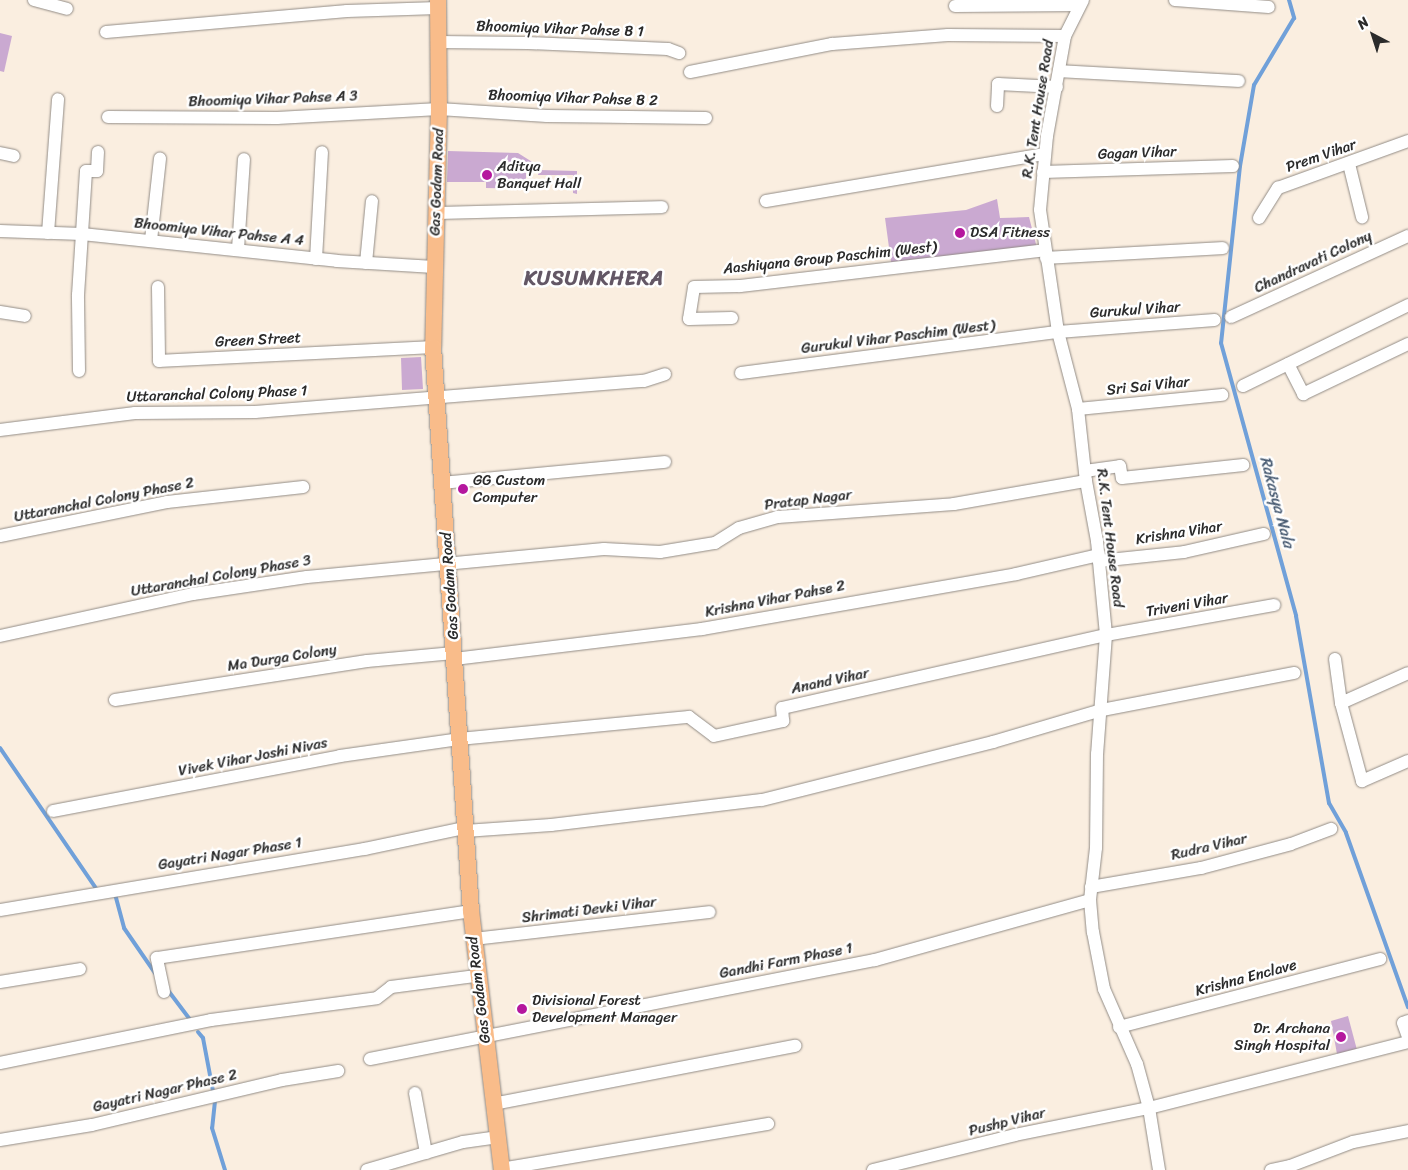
<!DOCTYPE html>
<html>
<head>
<meta charset="utf-8">
<style>
  body { margin:0 }
  #map { position:relative; width:1408px; height:1170px; overflow:hidden; background:#faeee0; font-family:Sriracha,sans-serif }
  div>[style] { position:absolute }
  [style*='--x'] { left:calc(var(--x)*1px); top:calc(var(--y)*1px); width:calc(var(--w)*1px); rotate:calc(var(--a)*1deg) }
  .stream>* { height:4px; margin:-2px; padding:0 2px; transform-origin:2px; border-radius:2px; background:#70a0d9 }
  .building>* { inset:0; background:#caa9d1 }
  .roads { filter:drop-shadow(0 0 1px #928c86) drop-shadow(0 0 1px #928c86) }
  .minor>* { height:12px; margin:-6px; padding:0 6px; transform-origin:6px; border-radius:6px; background:#fff }
  .major>* { height:16px; margin:-8px; padding:0 8px; transform-origin:8px; border-radius:8px; background:#f9bc8a }
  .dots>* { width:14px; height:14px; translate:-50% -50%; box-sizing:border-box; border:2px solid #fff; border-radius:50% }
  span { translate:-50% -50%; white-space:nowrap; text-align:center; line-height:1.15; -webkit-text-stroke:5px #fff; paint-order:stroke }
  .street-label { font-size:15px; color:#2b2b2b }
  .poi-label { font-size:15px; color:#2b2b2b }
  .left { translate:0 -50%; text-align:left }
  .right { translate:-100% -50%; text-align:right }
  .water-label { font-size:16px; color:#475a71; font-style:italic }
  .district-label { font-size:20px; color:#635765; font-weight:700; letter-spacing:1px }
  .north { position:absolute; left:1348px; top:10px; width:50px; height:50px; -webkit-text-stroke:4px #fff; paint-order:stroke; rotate:320deg; font-size:14px; font-weight:700; line-height:20px; text-align:center; color:#2b2b2b }
  .north::after { content:''; display:block; margin:auto; width:18px; height:22px; background:#2b2b2b; clip-path:polygon(50% 0,100% 100%,50% 72%,0 100%) }
</style>
</head>
<body>
<div id="map">
  <div class="stream">
    <div style="--x:1289;--y:0;--w:19;--a:74"></div>
    <div style="--x:1294;--y:18;--w:78;--a:120.8"></div>
    <div style="--x:1254;--y:85;--w:82;--a:99.8"></div>
    <div style="--x:1240;--y:166;--w:178;--a:96.1"></div>
    <div style="--x:1221;--y:343;--w:283;--a:74.6"></div>
    <div style="--x:1296;--y:616;--w:190;--a:80"></div>
    <div style="--x:1329;--y:803;--w:34;--a:60"></div>
    <div style="--x:1346;--y:833;--w:185;--a:70.4"></div>
    <div style="--x:0;--y:748;--w:170;--a:55.6"></div>
    <div style="--x:115;--y:894;--w:35;--a:75"></div>
    <div style="--x:124;--y:928;--w:55;--a:55.4"></div>
    <div style="--x:167;--y:989;--w:39;--a:53"></div>
    <div style="--x:198;--y:1032;--w:8;--a:50"></div>
    <div style="--x:203;--y:1038;--w:54;--a:79.3"></div>
    <div style="--x:215;--y:1101;--w:27;--a:96"></div>
    <div style="--x:212;--y:1128;--w:44;--a:72.8"></div>
  </div>
  <div class="building">
    <div style="clip-path:polygon(0 33px,12px 36px,4px 72px,0 71px)"></div>
    <div style="clip-path:polygon(448px 151px,518px 153px,537px 165px,526px 169px,526px 189px,486px 188px,486px 182px,447px 182px)"></div>
    <div style="clip-path:polygon(539px 170px,577px 171px,577px 194px,573px 193px,573px 175px,538px 175px)"></div>
    <div style="clip-path:polygon(997px 199px,1000px 218px,1029px 217px,1037px 248px,891px 262px,885px 218px,966px 210px)"></div>
    <div style="clip-path:polygon(421px 357px,423px 389px,402px 390px,401px 358px)"></div>
    <div style="clip-path:polygon(1348px 1016px,1357px 1050px,1337px 1054px,1331px 1021px)"></div>
  </div>
  <div class="roads">
    <div class="minor">
      <div style="--x:34;--y:0;--w:34;--a:15"></div>
      <div style="--x:1083;--y:0;--w:40;--a:116.6"></div>
      <div style="--x:1065;--y:36;--w:102;--a:100.2"></div>
      <div style="--x:1047;--y:136;--w:74;--a:95.4"></div>
      <div style="--x:1040;--y:210;--w:123;--a:81.6"></div>
      <div style="--x:1058;--y:332;--w:80;--a:75.4"></div>
      <div style="--x:1078;--y:409;--w:72;--a:83.7"></div>
      <div style="--x:1086;--y:481;--w:61;--a:79.6"></div>
      <div style="--x:1097;--y:541;--w:94;--a:84.5"></div>
      <div style="--x:1106;--y:635;--w:119;--a:94.3"></div>
      <div style="--x:1097;--y:754;--w:94;--a:90.6"></div>
      <div style="--x:1096;--y:848;--w:52;--a:96.6"></div>
      <div style="--x:1090;--y:900;--w:32;--a:85"></div>
      <div style="--x:1093;--y:932;--w:58;--a:79.1"></div>
      <div style="--x:1104;--y:989;--w:82;--a:66.3"></div>
      <div style="--x:1137;--y:1064;--w:46;--a:74.7"></div>
      <div style="--x:1149;--y:1108;--w:63;--a:80.8"></div>
      <div style="--x:1175;--y:0;--w:94;--a:4.3"></div>
      <div style="--x:955;--y:6;--w:125;--a:-0.5"></div>
      <div style="--x:106;--y:32;--w:242;--a:-5"></div>
      <div style="--x:347;--y:11;--w:91;--a:-1.9"></div>
      <div style="--x:439;--y:42;--w:89;--a:0.6"></div>
      <div style="--x:528;--y:43;--w:140;--a:2.5"></div>
      <div style="--x:668;--y:49;--w:12;--a:20"></div>
      <div style="--x:1059;--y:71;--w:180;--a:3.2"></div>
      <div style="--x:690;--y:72;--w:145;--a:-11.2"></div>
      <div style="--x:832;--y:44;--w:116;--a:-4.4"></div>
      <div style="--x:948;--y:35;--w:117;--a:0.5"></div>
      <div style="--x:997;--y:106;--w:22;--a:-87"></div>
      <div style="--x:998;--y:84;--w:59;--a:2.9"></div>
      <div style="--x:108;--y:117;--w:169;--a:0.3"></div>
      <div style="--x:277;--y:118;--w:162;--a:-3.2"></div>
      <div style="--x:439;--y:109;--w:108;--a:3.7"></div>
      <div style="--x:547;--y:116;--w:159;--a:0.7"></div>
      <div style="--x:0;--y:153;--w:14;--a:12"></div>
      <div style="--x:1349;--y:164;--w:55;--a:76.2"></div>
      <div style="--x:1043;--y:172;--w:190;--a:-1.8"></div>
      <div style="--x:766;--y:201;--w:283;--a:-9.6"></div>
      <div style="--x:435;--y:213;--w:227;--a:-1.5"></div>
      <div style="--x:1259;--y:218;--w:36;--a:-58"></div>
      <div style="--x:1278;--y:188;--w:138;--a:-19.9"></div>
      <div style="--x:0;--y:231;--w:82;--a:2.1"></div>
      <div style="--x:82;--y:234;--w:256;--a:6"></div>
      <div style="--x:337;--y:261;--w:97;--a:3.5"></div>
      <div style="--x:48;--y:233;--w:134;--a:-85.7"></div>
      <div style="--x:151;--y:240;--w:82;--a:-83.7"></div>
      <div style="--x:238;--y:249;--w:90;--a:-86.2"></div>
      <div style="--x:1046;--y:258;--w:177;--a:-3.2"></div>
      <div style="--x:316;--y:259;--w:107;--a:-86.8"></div>
      <div style="--x:366;--y:263;--w:62;--a:-84.5"></div>
      <div style="--x:158;--y:287;--w:74;--a:89.2"></div>
      <div style="--x:159;--y:361;--w:274;--a:-2.9"></div>
      <div style="--x:0;--y:312;--w:25;--a:9"></div>
      <div style="--x:1231;--y:317;--w:195;--a:-24.6"></div>
      <div style="--x:732;--y:318;--w:43;--a:178.7"></div>
      <div style="--x:689;--y:319;--w:32;--a:-81"></div>
      <div style="--x:694;--y:287;--w:46;--a:-1.2"></div>
      <div style="--x:740;--y:286;--w:307;--a:-6.7"></div>
      <div style="--x:1288;--y:364;--w:34;--a:63"></div>
      <div style="--x:1303;--y:394;--w:116;--a:-25.5"></div>
      <div style="--x:79;--y:371;--w:76;--a:-90.8"></div>
      <div style="--x:78;--y:295;--w:124;--a:-86.3"></div>
      <div style="--x:86;--y:171;--w:11;--a:0"></div>
      <div style="--x:97;--y:171;--w:19;--a:-87"></div>
      <div style="--x:741;--y:373;--w:320;--a:-7.4"></div>
      <div style="--x:1058;--y:332;--w:157;--a:-4.4"></div>
      <div style="--x:1243;--y:386;--w:184;--a:-26.1"></div>
      <div style="--x:1078;--y:409;--w:145;--a:-5.6"></div>
      <div style="--x:0;--y:430;--w:136;--a:-7.2"></div>
      <div style="--x:135;--y:413;--w:120;--a:-0.5"></div>
      <div style="--x:255;--y:412;--w:390;--a:-4.6"></div>
      <div style="--x:644;--y:381;--w:22;--a:-18"></div>
      <div style="--x:1085;--y:471;--w:35;--a:-8"></div>
      <div style="--x:1120;--y:466;--w:12;--a:81"></div>
      <div style="--x:1122;--y:478;--w:122;--a:-6.1"></div>
      <div style="--x:442;--y:483;--w:224;--a:-5.4"></div>
      <div style="--x:0;--y:536;--w:170;--a:-11.5"></div>
      <div style="--x:167;--y:502;--w:137;--a:-6.3"></div>
      <div style="--x:1099;--y:561;--w:85;--a:-6"></div>
      <div style="--x:1184;--y:552;--w:82;--a:-12.7"></div>
      <div style="--x:0;--y:636;--w:198;--a:-12.3"></div>
      <div style="--x:193;--y:594;--w:115;--a:-8.5"></div>
      <div style="--x:307;--y:577;--w:298;--a:-5.4"></div>
      <div style="--x:604;--y:549;--w:56;--a:3.1"></div>
      <div style="--x:660;--y:552;--w:56;--a:-9.3"></div>
      <div style="--x:715;--y:543;--w:28;--a:-32"></div>
      <div style="--x:739;--y:528;--w:41;--a:-15.8"></div>
      <div style="--x:778;--y:517;--w:176;--a:-4.2"></div>
      <div style="--x:954;--y:504;--w:134;--a:-9.9"></div>
      <div style="--x:454;--y:659;--w:250;--a:-6.9"></div>
      <div style="--x:702;--y:629;--w:319;--a:-9.9"></div>
      <div style="--x:1016;--y:574;--w:85;--a:-12.9"></div>
      <div style="--x:1335;--y:659;--w:44;--a:82.2"></div>
      <div style="--x:1341;--y:703;--w:73;--a:-24.1"></div>
      <div style="--x:115;--y:700;--w:255;--a:-8.8"></div>
      <div style="--x:367;--y:661;--w:87;--a:-5.3"></div>
      <div style="--x:1341;--y:703;--w:81;--a:74.9"></div>
      <div style="--x:1362;--y:781;--w:50;--a:-23.5"></div>
      <div style="--x:53;--y:811;--w:292;--a:-10.8"></div>
      <div style="--x:340;--y:756;--w:120;--a:-8.1"></div>
      <div style="--x:459;--y:739;--w:231;--a:-5.5"></div>
      <div style="--x:689;--y:717;--w:31;--a:37"></div>
      <div style="--x:714;--y:736;--w:71;--a:-12.3"></div>
      <div style="--x:783;--y:721;--w:13;--a:-94"></div>
      <div style="--x:782;--y:708;--w:332;--a:-12.7"></div>
      <div style="--x:1106;--y:635;--w:171;--a:-10.1"></div>
      <div style="--x:465;--y:831;--w:86;--a:-4"></div>
      <div style="--x:551;--y:825;--w:212;--a:-6.8"></div>
      <div style="--x:762;--y:800;--w:238;--a:-14.1"></div>
      <div style="--x:993;--y:742;--w:114;--a:-16.4"></div>
      <div style="--x:1102;--y:710;--w:196;--a:-10.9"></div>
      <div style="--x:1091;--y:887;--w:112;--a:-9.8"></div>
      <div style="--x:1201;--y:868;--w:93;--a:-14.9"></div>
      <div style="--x:1291;--y:844;--w:43;--a:-20.6"></div>
      <div style="--x:0;--y:910;--w:370;--a:-9.5"></div>
      <div style="--x:365;--y:849;--w:102;--a:-11.9"></div>
      <div style="--x:473;--y:939;--w:238;--a:-6.5"></div>
      <div style="--x:0;--y:982;--w:81;--a:-9.2"></div>
      <div style="--x:164;--y:992;--w:35;--a:-102"></div>
      <div style="--x:157;--y:958;--w:317;--a:-8.5"></div>
      <div style="--x:1408;--y:1021;--w:5;--a:158"></div>
      <div style="--x:1403;--y:1023;--w:15;--a:70"></div>
      <div style="--x:1119;--y:1027;--w:270;--a:-14.6"></div>
      <div style="--x:370;--y:1059;--w:515;--a:-11.09"></div>
      <div style="--x:875;--y:960;--w:223;--a:-15.6"></div>
      <div style="--x:0;--y:1063;--w:215;--a:-11.5"></div>
      <div style="--x:211;--y:1020;--w:167;--a:-7.5"></div>
      <div style="--x:377;--y:998;--w:18;--a:-38"></div>
      <div style="--x:391;--y:987;--w:86;--a:-7.4"></div>
      <div style="--x:415;--y:1093;--w:61;--a:79.6"></div>
      <div style="--x:493;--y:1104;--w:308;--a:-10.9"></div>
      <div style="--x:0;--y:1140;--w:93;--a:-9.3"></div>
      <div style="--x:92;--y:1125;--w:195;--a:-13.3"></div>
      <div style="--x:282;--y:1080;--w:57;--a:-9.1"></div>
      <div style="--x:501;--y:1169;--w:271;--a:-9.6"></div>
      <div style="--x:367;--y:1170;--w:100;--a:-16.3"></div>
      <div style="--x:463;--y:1142;--w:34;--a:-8"></div>
      <div style="--x:873;--y:1170;--w:146;--a:-13.8"></div>
      <div style="--x:1015;--y:1135;--w:137;--a:-11.4"></div>
      <div style="--x:1149;--y:1108;--w:267;--a:-14.3"></div>
      <div style="--x:1271;--y:1170;--w:19;--a:-12"></div>
      <div style="--x:1290;--y:1166;--w:67;--a:-20.9"></div>
      <div style="--x:1353;--y:1142;--w:56;--a:-11.3"></div>
    </div>
    <div class="major">
      <div style="--x:438;--y:0;--w:109;--a:89.5"></div>
      <div style="--x:439;--y:109;--w:238;--a:91.4"></div>
      <div style="--x:433;--y:347;--w:565;--a:86.15"></div>
      <div style="--x:471;--y:911;--w:261;--a:83.2"></div>
    </div>
  </div>
  <div class="dots">
    <div style="left:487px;top:175px;background:#b5179e"></div>
    <div style="left:960px;top:233px;background:#b5179e"></div>
    <div style="left:463px;top:489px;background:#b5179e"></div>
    <div style="left:522px;top:1009px;background:#b5179e"></div>
    <div style="left:1341px;top:1037px;background:#b5179e"></div>
  </div>
  <div class="street-label">
    <span style="left:560px;top:29px;rotate:2deg">Bhoomiya Vihar Pahse B 1</span>
    <span style="left:573px;top:98px;rotate:2deg">Bhoomiya Vihar Pahse B 2</span>
    <span style="left:273px;top:99px;rotate:-2deg">Bhoomiya Vihar Pahse A 3</span>
    <span style="left:1038px;top:109px;rotate:-81deg">R.K. Tent House Road</span>
    <span style="left:1137px;top:153px;rotate:-2deg">Gagan Vihar</span>
    <span style="left:1321px;top:156px;rotate:-19deg">Prem Vihar</span>
    <span style="left:437px;top:182px;rotate:-88deg">Gas Godam Road</span>
    <span style="left:219px;top:232px;rotate:6deg">Bhoomiya Vihar Pahse A 4</span>
    <span style="left:830px;top:258px;rotate:-6deg">Aashiyana Group Paschim (West)</span>
    <span style="left:1313px;top:262px;rotate:-25deg">Chandravati Colony</span>
    <span style="left:1135px;top:310px;rotate:-4deg">Gurukul Vihar</span>
    <span style="left:898px;top:337px;rotate:-7deg">Gurukul Vihar Paschim (West)</span>
    <span style="left:258px;top:340px;rotate:-3deg">Green Street</span>
    <span style="left:1148px;top:386px;rotate:-6deg">Sri Sai Vihar</span>
    <span style="left:217px;top:394px;rotate:-2deg">Uttaranchal Colony Phase 1</span>
    <span style="left:104px;top:500px;rotate:-11deg">Uttaranchal Colony Phase 2</span>
    <span style="left:808px;top:500px;rotate:-7deg">Pratap Nagar</span>
    <span style="left:1179px;top:533px;rotate:-9deg">Krishna Vihar</span>
    <span style="left:1110px;top:538px;rotate:83deg">R.K. Tent House Road</span>
    <span style="left:221px;top:576px;rotate:-10deg">Uttaranchal Colony Phase 3</span>
    <span style="left:450px;top:586px;rotate:-94deg">Gas Godam Road</span>
    <span style="left:775px;top:599px;rotate:-11deg">Krishna Vihar Pahse 2</span>
    <span style="left:1187px;top:605px;rotate:-10deg">Triveni Vihar</span>
    <span style="left:282px;top:658px;rotate:-9deg">Ma Durga Colony</span>
    <span style="left:830px;top:681px;rotate:-12deg">Anand Vihar</span>
    <span style="left:253px;top:757px;rotate:-11deg">Vivek Vihar Joshi Nivas</span>
    <span style="left:1209px;top:847px;rotate:-13deg">Rudra Vihar</span>
    <span style="left:230px;top:854px;rotate:-9deg">Gayatri Nagar Phase 1</span>
    <span style="left:589px;top:910px;rotate:-7deg">Shrimati Devki Vihar</span>
    <span style="left:786px;top:961px;rotate:-11deg">Gandhi Farm Phase 1</span>
    <span style="left:1246px;top:978px;rotate:-15deg">Krishna Enclave</span>
    <span style="left:479px;top:990px;rotate:-97deg">Gas Godam Road</span>
    <span style="left:165px;top:1091px;rotate:-13deg">Gayatri Nagar Phase 2</span>
    <span style="left:1007px;top:1122px;rotate:-14deg">Pushp Vihar</span>
  </div>
  <div class="poi-label">
    <span class="left" style="left:497px;top:175px">Aditya<br>Banquet Hall</span>
    <span class="left" style="left:970px;top:233px">DSA Fitness</span>
    <span class="left" style="left:473px;top:489px">GG Custom<br>Computer</span>
    <span class="left" style="left:532px;top:1009px">Divisional Forest<br>Development Manager</span>
    <span class="right" style="left:1330px;top:1037px">Dr. Archana<br>Singh Hospital</span>
  </div>
  <div class="water-label">
    <span style="left:1277px;top:502px;rotate:75deg">Rakasya Nala</span>
  </div>
  <div class="district-label">
    <span style="left:594px;top:278px">KUSUMKHERA</span>
  </div>
  <div class="north">N</div>
</div>
</body>
</html>
